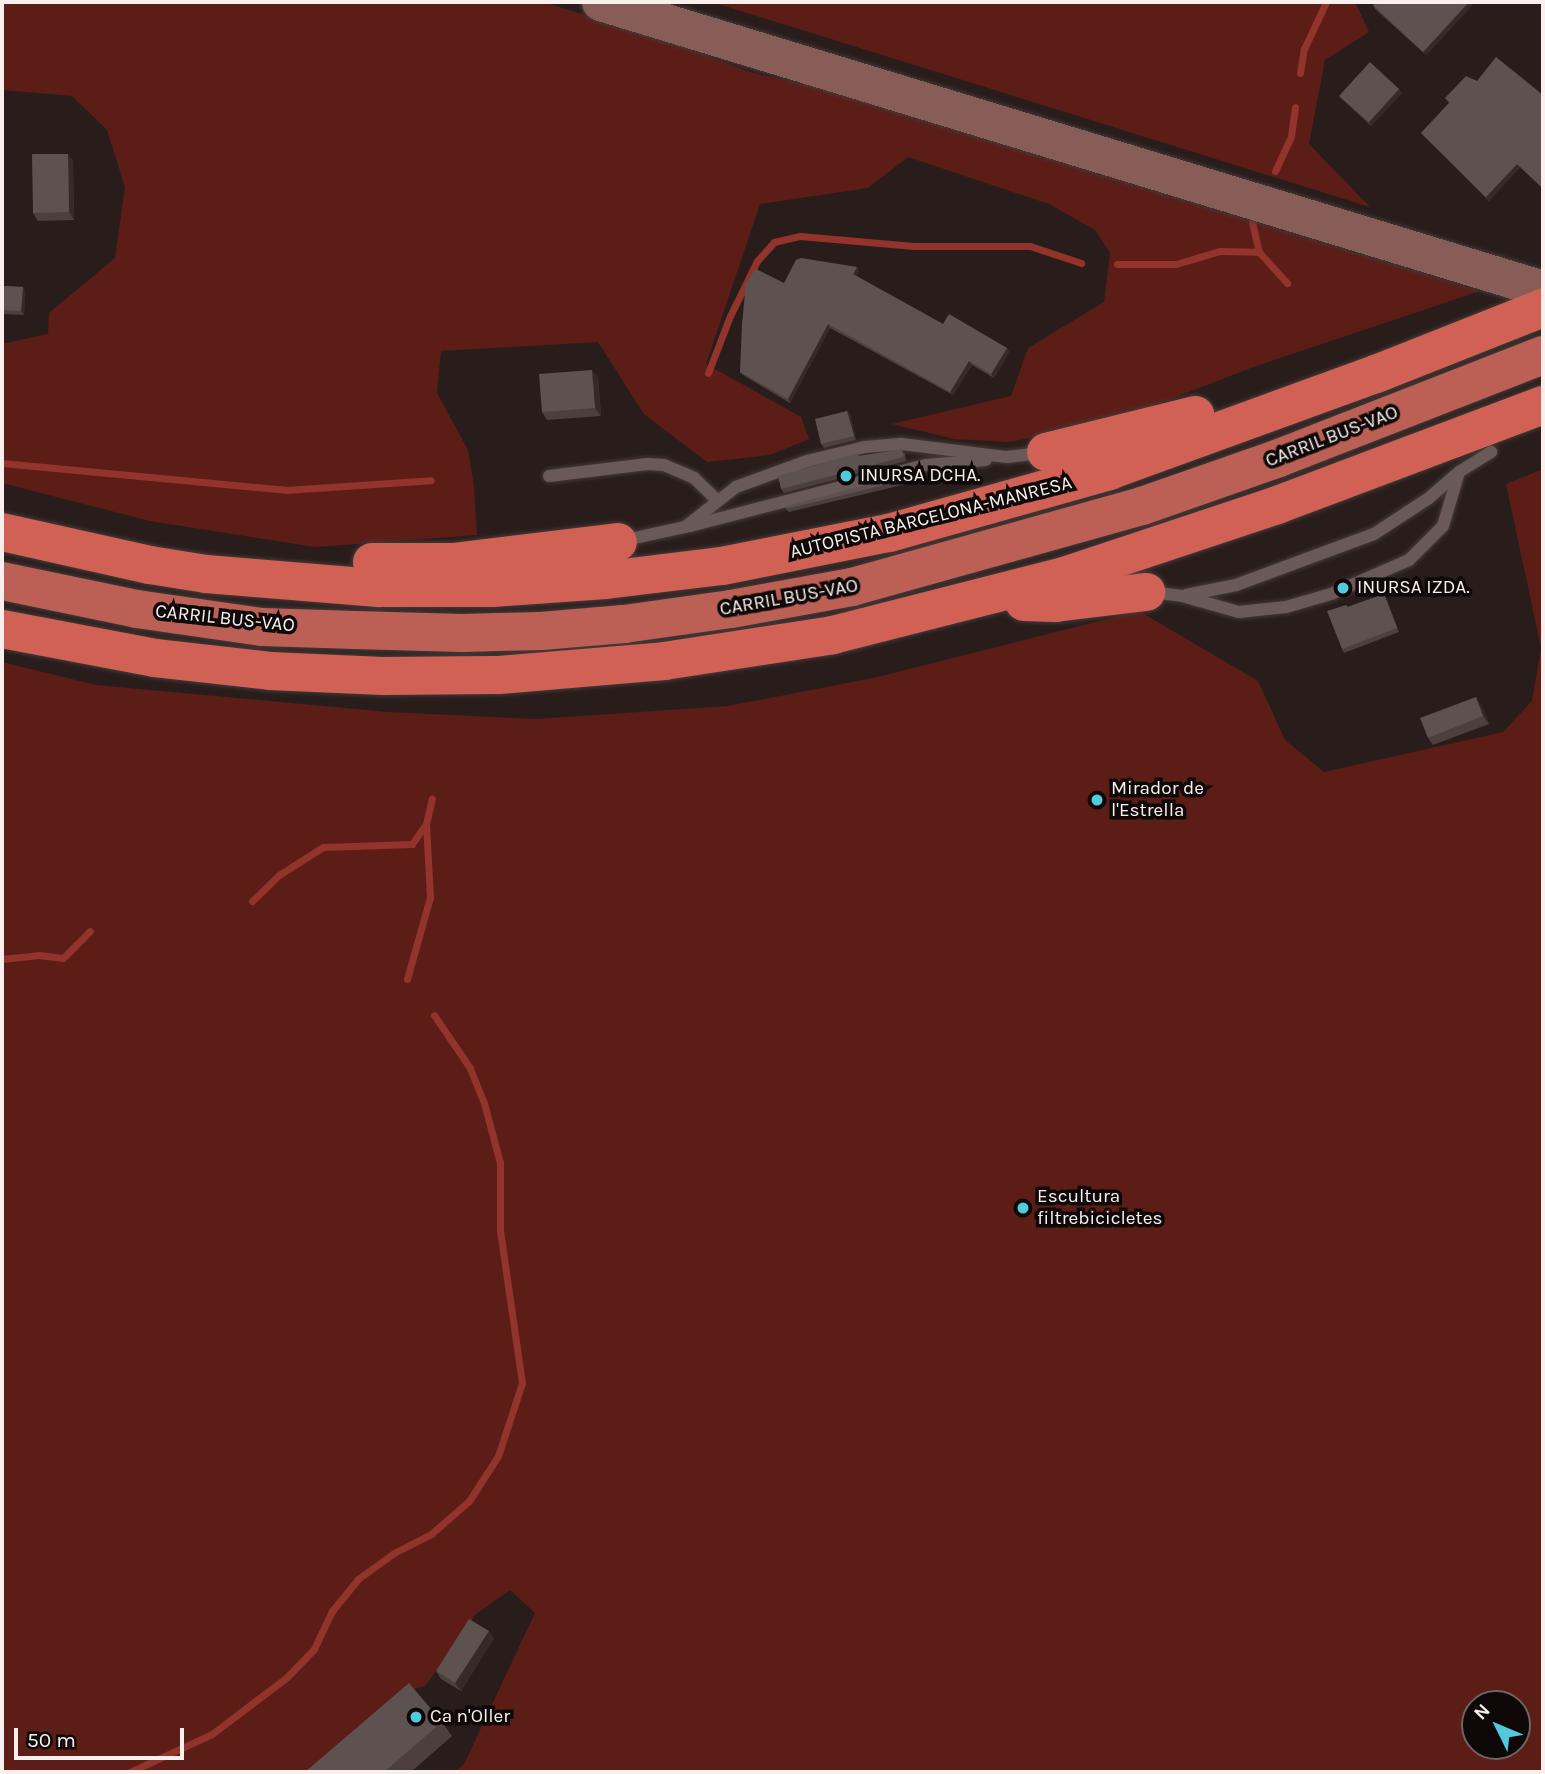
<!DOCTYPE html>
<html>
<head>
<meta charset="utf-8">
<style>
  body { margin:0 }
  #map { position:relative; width:1545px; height:1774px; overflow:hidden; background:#291d1b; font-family:Karla,sans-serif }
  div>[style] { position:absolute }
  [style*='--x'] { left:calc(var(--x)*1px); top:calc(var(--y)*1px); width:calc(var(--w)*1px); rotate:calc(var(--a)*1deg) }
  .green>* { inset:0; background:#5c1d17 }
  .stream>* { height:7px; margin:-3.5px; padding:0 3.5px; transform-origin:3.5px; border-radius:3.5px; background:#92342b }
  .roads { filter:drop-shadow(0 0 2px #443a39) drop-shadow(0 0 2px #443a39) }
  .service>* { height:12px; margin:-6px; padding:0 6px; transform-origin:6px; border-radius:6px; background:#695a58 }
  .secondary>* { height:37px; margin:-18.5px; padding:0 18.5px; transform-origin:18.5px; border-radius:18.5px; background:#885c57 }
  .trunk>* { height:38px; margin:-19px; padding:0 19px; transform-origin:19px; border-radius:19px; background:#bc6055 }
  .motorway>* { height:38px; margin:-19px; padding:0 19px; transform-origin:19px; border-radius:19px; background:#d16154 }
  .wall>* { inset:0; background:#4c3f3d }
  .shaded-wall>* { inset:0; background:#362a28 }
  .building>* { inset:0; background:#5e5250 }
  .dots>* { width:19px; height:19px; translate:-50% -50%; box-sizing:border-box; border:4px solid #0e0908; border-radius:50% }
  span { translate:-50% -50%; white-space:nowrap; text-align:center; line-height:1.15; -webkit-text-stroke:7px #0e0908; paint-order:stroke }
  .street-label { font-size:19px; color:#f8efee }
  .poi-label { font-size:19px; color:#f8efee }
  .left { translate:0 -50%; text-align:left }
  .frame { position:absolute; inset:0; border:4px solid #f8efee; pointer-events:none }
  .north { position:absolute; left:1461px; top:1690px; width:70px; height:70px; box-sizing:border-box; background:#0e0908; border:2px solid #6c6564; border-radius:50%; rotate:313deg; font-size:19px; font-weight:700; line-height:28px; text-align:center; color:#f8efee }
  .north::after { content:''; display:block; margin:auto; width:24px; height:32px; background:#53cadc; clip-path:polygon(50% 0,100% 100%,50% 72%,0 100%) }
  .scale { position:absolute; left:14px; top:1728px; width:170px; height:32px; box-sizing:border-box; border:4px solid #f8efee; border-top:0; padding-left:9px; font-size:21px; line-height:24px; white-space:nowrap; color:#f8efee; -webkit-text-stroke:5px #0e0908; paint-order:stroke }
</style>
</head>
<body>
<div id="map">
  <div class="green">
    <div style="clip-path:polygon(2px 2px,543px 2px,651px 35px,753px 73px,812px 86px,1480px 291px,1256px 366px,1099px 427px,1007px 442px,954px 439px,892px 424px,1011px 396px,1028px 348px,1104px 302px,1110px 253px,1095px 230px,1049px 204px,908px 157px,868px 188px,760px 204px,706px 364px,801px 417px,809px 439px,770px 455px,707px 462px,644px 414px,598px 342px,441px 351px,437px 393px,468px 450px,474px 486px,477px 535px,315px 547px,150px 521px,2px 483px,2px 344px,48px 334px,49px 313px,115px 258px,125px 187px,107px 130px,72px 96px,2px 90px)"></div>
    <div style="clip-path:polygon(712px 2px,1355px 2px,1369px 32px,1325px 60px,1309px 144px,1370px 207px)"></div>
    <div style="clip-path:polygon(evenodd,1543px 469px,1543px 1772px,455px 1772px,464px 1764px,535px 1613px,510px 1590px,476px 1614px,426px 1685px,409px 1691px,312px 1772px,2px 1772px,2px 662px,96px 685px,388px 712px,536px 719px,728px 706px,878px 677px,1139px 611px,1258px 681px,1285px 740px,1324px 772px,1503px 732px,1532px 701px,1541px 648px,1506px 484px,1543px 469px,1475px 1704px,1517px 1704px,1517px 1746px,1475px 1746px,1475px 1704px)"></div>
  </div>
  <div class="stream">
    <div style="--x:1300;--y:73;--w:24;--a:-81"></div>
    <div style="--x:1304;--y:49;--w:52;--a:-64.9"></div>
    <div style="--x:1275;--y:171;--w:38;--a:-65"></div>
    <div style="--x:1291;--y:136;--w:29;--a:-82"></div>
    <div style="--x:1252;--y:222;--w:31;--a:77"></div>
    <div style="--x:1259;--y:252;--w:42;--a:47.9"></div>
    <div style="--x:1117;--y:264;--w:59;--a:0"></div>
    <div style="--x:1176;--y:264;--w:46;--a:-16.5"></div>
    <div style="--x:1220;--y:251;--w:39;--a:1"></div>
    <div style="--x:708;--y:373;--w:61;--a:-68.9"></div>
    <div style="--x:730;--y:316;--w:61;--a:-63.9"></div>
    <div style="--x:757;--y:261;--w:25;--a:-48"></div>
    <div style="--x:774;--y:242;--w:27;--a:-13"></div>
    <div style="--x:800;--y:236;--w:114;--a:5"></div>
    <div style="--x:914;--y:246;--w:116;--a:0"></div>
    <div style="--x:1030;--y:246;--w:54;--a:18.4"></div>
    <div style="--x:2;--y:463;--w:285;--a:5.4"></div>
    <div style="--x:286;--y:490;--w:145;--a:-3.9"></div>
    <div style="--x:252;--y:901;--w:37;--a:-44"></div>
    <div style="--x:279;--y:875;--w:52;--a:-32.5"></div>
    <div style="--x:323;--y:847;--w:89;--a:-1.9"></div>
    <div style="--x:412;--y:844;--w:24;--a:-55"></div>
    <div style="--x:2;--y:959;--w:37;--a:-6"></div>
    <div style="--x:39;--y:955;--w:24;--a:7"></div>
    <div style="--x:63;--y:958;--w:38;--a:-45"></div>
    <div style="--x:407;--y:979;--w:85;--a:-74.3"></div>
    <div style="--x:430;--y:897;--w:73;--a:-93.1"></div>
    <div style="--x:426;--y:824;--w:26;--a:-77"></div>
    <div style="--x:130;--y:1772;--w:90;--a:-24.9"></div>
    <div style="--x:212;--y:1734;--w:94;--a:-37.2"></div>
    <div style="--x:287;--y:1677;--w:39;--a:-46"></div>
    <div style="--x:314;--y:1649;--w:42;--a:-64.7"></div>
    <div style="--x:332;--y:1611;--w:41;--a:-50.9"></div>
    <div style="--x:358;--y:1579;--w:44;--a:-35.8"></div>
    <div style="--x:394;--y:1553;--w:42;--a:-27.2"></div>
    <div style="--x:431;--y:1534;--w:50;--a:-41"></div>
    <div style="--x:469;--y:1501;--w:54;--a:-57.2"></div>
    <div style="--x:498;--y:1456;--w:77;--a:-71.8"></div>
    <div style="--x:522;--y:1383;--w:154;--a:-98.2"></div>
    <div style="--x:500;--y:1231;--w:68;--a:-90"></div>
    <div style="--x:500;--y:1163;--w:62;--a:-104.9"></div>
    <div style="--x:484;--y:1103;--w:38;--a:-112"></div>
    <div style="--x:470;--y:1068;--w:64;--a:-124.2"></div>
  </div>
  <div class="roads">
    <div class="service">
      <div style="--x:549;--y:476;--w:99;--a:-7"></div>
      <div style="--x:647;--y:464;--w:17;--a:3"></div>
      <div style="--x:664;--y:465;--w:33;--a:23"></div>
      <div style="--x:694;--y:478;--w:33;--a:44"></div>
      <div style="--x:690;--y:526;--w:244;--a:-14.5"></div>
      <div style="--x:926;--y:465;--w:60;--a:-4.8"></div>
      <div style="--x:621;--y:541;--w:66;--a:-12.3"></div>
      <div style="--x:685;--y:527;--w:65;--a:-38.1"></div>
      <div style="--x:736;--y:487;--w:76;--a:-20.1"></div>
      <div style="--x:807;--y:461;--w:60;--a:-13.6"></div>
      <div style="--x:865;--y:447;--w:37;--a:-5"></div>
      <div style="--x:902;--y:444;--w:106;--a:7.1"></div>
      <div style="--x:1007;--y:457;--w:35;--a:-7"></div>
      <div style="--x:1150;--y:592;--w:32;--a:7"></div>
      <div style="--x:1182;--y:596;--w:59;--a:15.7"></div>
      <div style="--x:1239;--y:612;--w:47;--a:-6.1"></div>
      <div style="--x:1286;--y:607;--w:47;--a:-16.1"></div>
      <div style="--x:1331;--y:594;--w:85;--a:-23.6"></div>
      <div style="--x:1409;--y:560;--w:48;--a:-45"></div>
      <div style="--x:1443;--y:526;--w:56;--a:-73.5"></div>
      <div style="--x:1459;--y:472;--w:38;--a:-32"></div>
      <div style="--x:1186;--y:595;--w:51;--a:-11.3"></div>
      <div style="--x:1236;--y:585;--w:147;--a:-20.3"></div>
      <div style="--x:1374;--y:534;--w:66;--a:-33.2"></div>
      <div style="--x:1429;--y:498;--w:40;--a:-41"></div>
    </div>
    <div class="secondary">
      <div style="--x:600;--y:2;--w:986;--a:16.93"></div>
    </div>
    <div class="trunk">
      <div style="--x:2;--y:581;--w:138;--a:11.7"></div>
      <div style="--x:137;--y:609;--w:126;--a:8.2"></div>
      <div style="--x:262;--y:627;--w:93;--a:1.8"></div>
      <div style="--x:355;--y:630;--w:107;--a:1.6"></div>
      <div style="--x:462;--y:633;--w:79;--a:-1.5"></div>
      <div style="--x:541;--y:631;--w:83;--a:-4.8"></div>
      <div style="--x:624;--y:624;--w:108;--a:-8"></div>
      <div style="--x:731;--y:609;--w:123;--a:-10.3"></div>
      <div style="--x:852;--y:587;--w:301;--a:-15.6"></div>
      <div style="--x:1142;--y:506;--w:145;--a:-19.3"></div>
      <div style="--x:1279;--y:458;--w:283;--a:-21.3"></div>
    </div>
    <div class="motorway">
      <div style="--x:1046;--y:452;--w:154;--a:-13.9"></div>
      <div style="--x:2;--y:532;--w:152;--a:12.6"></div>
      <div style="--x:150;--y:565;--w:57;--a:9.1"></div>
      <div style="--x:206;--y:574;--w:173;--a:4.7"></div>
      <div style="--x:378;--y:588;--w:114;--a:0"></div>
      <div style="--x:492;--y:588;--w:114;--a:-4"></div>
      <div style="--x:606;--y:580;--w:117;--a:-6.9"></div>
      <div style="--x:722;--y:566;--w:170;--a:-11.2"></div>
      <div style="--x:889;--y:533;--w:229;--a:-15.7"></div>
      <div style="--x:1109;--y:471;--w:284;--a:-20"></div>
      <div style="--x:1376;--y:374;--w:180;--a:-21.6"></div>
      <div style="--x:372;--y:562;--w:81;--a:0"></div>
      <div style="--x:453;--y:562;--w:166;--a:-6.9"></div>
      <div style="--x:1024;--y:602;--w:31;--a:2"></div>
      <div style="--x:1055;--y:603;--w:92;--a:-6.9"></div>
      <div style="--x:2;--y:629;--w:156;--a:10.7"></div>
      <div style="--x:155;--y:658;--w:116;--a:6.4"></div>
      <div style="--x:270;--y:671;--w:113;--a:2.5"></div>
      <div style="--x:383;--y:676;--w:116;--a:-0.5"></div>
      <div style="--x:499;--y:675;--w:166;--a:-4.8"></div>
      <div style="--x:664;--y:661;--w:171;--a:-8.7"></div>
      <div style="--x:833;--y:635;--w:238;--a:-14.3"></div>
      <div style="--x:1064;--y:576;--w:225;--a:-18.4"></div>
      <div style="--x:1277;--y:505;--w:284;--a:-20.6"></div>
    </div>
  </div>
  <div class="wall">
    <div style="clip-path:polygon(1475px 2px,1426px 55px,1375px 9px,1373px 5px)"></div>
    <div style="clip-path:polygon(1477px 81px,1543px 95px,1543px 189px,1520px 167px,1489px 201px,1421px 133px,1449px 103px,1445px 98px)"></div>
    <div style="clip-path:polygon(1399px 89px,1402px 93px,1371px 126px,1342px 99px,1339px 96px)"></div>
    <div style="clip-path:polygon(68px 154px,73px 161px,74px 220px,38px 221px,33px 213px)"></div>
    <div style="clip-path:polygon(857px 267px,859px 271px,856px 276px,943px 324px,1007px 348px,1009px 352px,994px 378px,972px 365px,953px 395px,830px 328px,790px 403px,743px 375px,740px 372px,784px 283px)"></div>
    <div style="clip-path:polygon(2px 286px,23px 287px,25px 291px,24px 315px,2px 314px)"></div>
    <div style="clip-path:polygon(598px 377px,601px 416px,547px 420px,542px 412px)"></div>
    <div style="clip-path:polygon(847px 411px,850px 414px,856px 440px,824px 448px,821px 444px)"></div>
    <div style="clip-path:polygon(858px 453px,860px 456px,905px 453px,906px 461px,784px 493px,781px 489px)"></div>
    <div style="clip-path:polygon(908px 474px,910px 478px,911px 483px,789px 512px,786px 509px)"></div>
    <div style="clip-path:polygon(1386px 598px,1399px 632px,1344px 653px,1342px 649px,1346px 605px,1348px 607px)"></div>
    <div style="clip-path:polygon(1481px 705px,1489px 724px,1433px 745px,1428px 738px)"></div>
    <div style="clip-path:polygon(494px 1638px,461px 1691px,441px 1679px,436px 1671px)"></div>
    <div style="clip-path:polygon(442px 1722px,452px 1736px,411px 1772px,305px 1772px)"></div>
  </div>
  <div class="shaded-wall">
    <div style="clip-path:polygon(1469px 2px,1475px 2px,1426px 55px,1423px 52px)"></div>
    <div style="clip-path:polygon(1399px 89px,1402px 93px,1371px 126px,1369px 122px)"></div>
    <div style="clip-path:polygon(68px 154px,73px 161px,74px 220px,69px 212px)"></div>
    <div style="clip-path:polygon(1517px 164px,1520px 167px,1489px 201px,1486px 197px)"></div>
    <div style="clip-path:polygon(857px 267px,859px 271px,855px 278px,853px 274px)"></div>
    <div style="clip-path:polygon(23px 287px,25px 291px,24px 315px,21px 311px)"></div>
    <div style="clip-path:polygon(828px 324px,830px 328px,790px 403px,788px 399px)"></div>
    <div style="clip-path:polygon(1007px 348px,1009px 352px,994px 378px,991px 374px)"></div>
    <div style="clip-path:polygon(969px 361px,972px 365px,953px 395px,950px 392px)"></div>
    <div style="clip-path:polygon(592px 370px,598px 377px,601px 416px,595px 408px)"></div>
    <div style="clip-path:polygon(847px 411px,850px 414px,856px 440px,854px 436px)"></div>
    <div style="clip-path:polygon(1476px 697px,1481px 705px,1489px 724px,1483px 716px)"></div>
    <div style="clip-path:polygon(489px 1631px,494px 1638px,461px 1691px,455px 1683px)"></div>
  </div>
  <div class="building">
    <div style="clip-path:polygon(1376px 2px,1469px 2px,1423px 52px,1373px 5px)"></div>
    <div style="clip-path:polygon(1496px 57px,1543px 95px,1543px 188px,1517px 164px,1486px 197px,1421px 133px,1450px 102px,1445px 98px,1466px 76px,1477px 81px)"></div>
    <div style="clip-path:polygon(1370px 62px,1399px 89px,1369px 122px,1339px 96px)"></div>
    <div style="clip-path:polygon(32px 154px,68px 154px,69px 212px,33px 213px)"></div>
    <div style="clip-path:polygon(801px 258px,857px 267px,853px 274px,943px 324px,949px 314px,1007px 348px,991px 374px,969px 361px,950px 392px,828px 324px,788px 399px,740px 372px,742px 324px,746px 283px,756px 269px,784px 283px,796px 260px)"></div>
    <div style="clip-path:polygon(2px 286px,23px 287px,21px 311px,2px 310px)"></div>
    <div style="clip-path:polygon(592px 370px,595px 408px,542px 412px,539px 374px)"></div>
    <div style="clip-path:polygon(847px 411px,854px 436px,821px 444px,815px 419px)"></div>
    <div style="clip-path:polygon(902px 449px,904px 457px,781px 489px,778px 476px,858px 453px,859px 456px)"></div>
    <div style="clip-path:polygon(908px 474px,909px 479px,786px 509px,786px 506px)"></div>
    <div style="clip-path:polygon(1384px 594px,1397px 628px,1342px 649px,1327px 611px,1346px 605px,1347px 607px)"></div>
    <div style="clip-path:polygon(1476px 697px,1483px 716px,1428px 738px,1420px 718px)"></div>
    <div style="clip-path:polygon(469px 1619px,489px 1631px,455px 1683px,436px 1671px)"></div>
    <div style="clip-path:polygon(409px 1683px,442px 1722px,384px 1772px,305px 1772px)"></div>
  </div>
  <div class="dots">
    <div style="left:846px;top:476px;background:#53cadc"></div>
    <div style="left:1343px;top:588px;background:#53cadc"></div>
    <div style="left:1097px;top:800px;background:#53cadc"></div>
    <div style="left:1023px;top:1208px;background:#53cadc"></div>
    <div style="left:416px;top:1717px;background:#53cadc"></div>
  </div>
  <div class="street-label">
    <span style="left:1332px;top:437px;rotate:-21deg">CARRIL BUS-VAO</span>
    <span style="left:931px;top:518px;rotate:-14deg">AUTOPISTA BARCELONA-MANRESA</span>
    <span style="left:789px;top:598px;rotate:-10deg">CARRIL BUS-VAO</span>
    <span style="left:225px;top:619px;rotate:6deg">CARRIL BUS-VAO</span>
  </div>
  <div class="poi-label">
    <span class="left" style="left:860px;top:476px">INURSA DCHA.</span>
    <span class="left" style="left:1357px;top:588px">INURSA IZDA.</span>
    <span class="left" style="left:1111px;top:800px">Mirador de<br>l'Estrella</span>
    <span class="left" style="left:1037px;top:1208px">Escultura<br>filtrebicicletes</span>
    <span class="left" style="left:430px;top:1717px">Ca n'Oller</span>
  </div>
  <div class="frame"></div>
  <div class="north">N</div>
  <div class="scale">50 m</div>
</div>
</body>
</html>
